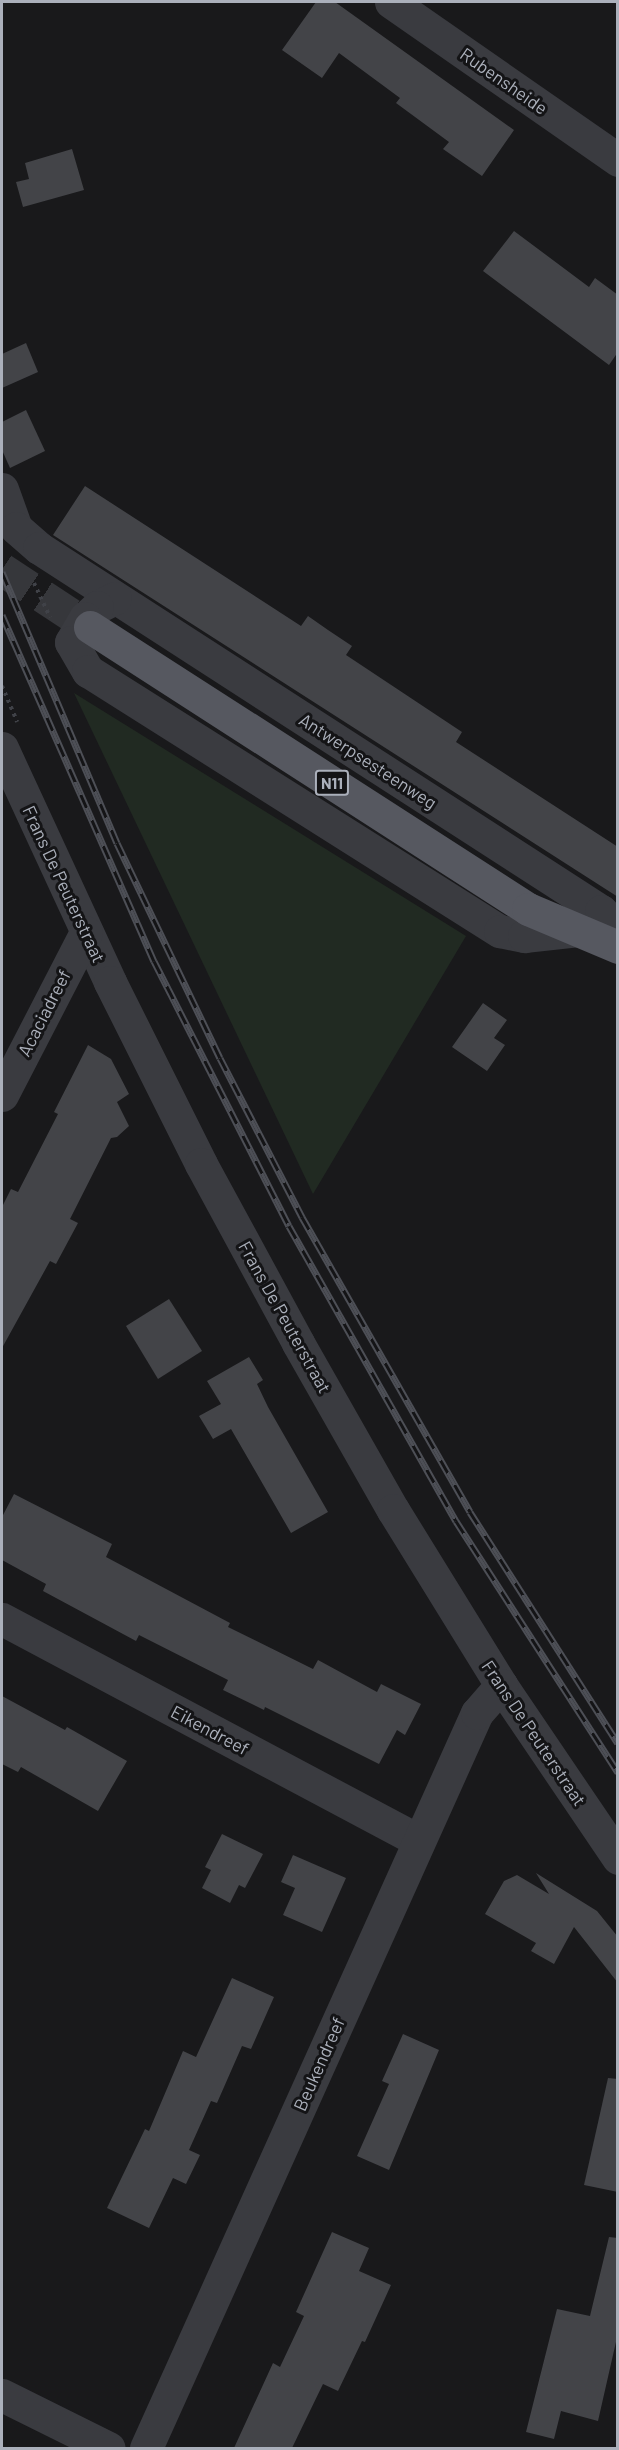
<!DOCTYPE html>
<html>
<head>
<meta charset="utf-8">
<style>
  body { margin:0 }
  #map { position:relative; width:619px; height:2450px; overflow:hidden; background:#19191b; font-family:Barlow,sans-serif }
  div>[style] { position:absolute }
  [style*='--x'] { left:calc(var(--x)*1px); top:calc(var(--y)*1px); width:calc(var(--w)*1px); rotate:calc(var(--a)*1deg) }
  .green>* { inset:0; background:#212a22 }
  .building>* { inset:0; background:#434448 }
  .primary-tunnel>* { height:33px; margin-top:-16.5px; transform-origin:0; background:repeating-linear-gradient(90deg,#36373b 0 33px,transparent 0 49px) }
  .path>* { height:4px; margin-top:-2px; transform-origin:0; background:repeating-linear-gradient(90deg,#404248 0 3px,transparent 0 7.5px) }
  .street>* { height:33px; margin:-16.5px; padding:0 16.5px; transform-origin:16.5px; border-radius:16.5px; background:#3a3b40 }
  .primary>* { height:33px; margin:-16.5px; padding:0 16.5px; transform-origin:16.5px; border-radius:16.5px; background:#565860 }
  .rail>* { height:7px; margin-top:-3.5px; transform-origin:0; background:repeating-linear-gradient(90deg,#141416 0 14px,#4d4f56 0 28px); box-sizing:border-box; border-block:2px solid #4d4f56 }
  span { translate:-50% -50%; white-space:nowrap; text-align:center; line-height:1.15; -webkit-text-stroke:6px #141416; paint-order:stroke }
  .shield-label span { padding:2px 4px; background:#141416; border:2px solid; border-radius:4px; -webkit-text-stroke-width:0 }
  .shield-label { font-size:16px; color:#abb0bb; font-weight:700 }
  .street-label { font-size:18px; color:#abb0bb }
  .frame { position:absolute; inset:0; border:3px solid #abb0bb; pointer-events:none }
</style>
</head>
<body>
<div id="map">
  <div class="green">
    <div style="clip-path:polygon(74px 693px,466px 936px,313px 1194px)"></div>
  </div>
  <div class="building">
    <div style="clip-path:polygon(316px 2px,335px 2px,514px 130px,482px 176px,443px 149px,449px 142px,396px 103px,400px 98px,339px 53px,322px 78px,282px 50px)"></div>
    <div style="clip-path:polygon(72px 149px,84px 190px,23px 207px,16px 182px,29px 179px,25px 163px)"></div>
    <div style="clip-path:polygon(514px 231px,589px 287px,595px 278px,618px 295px,618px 352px,609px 365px,483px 271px)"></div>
    <div style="clip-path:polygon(26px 343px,38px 372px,2px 388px,2px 354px)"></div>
    <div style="clip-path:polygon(26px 410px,45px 451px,10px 468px,2px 450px,2px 422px)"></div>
    <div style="clip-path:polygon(85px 486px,301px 626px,308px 616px,328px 630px,352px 646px,346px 655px,462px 732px,456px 742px,618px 847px,618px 897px,53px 535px)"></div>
    <div style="clip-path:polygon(483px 1003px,507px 1020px,494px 1038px,505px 1045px,487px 1071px,452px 1047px)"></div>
    <div style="clip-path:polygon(88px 1045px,111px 1059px,129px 1094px,117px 1102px,129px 1126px,117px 1137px,111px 1138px,70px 1219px,78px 1223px,56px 1264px,50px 1261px,2px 1348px,2px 1207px,11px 1189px,18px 1192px,58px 1114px,54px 1112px)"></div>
    <div style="clip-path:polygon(169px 1299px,202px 1351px,158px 1379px,126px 1326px)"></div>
    <div style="clip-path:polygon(249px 1357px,263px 1380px,257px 1384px,268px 1407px,328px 1512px,291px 1533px,231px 1429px,213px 1439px,199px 1416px,221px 1404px,207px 1381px)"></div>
    <div style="clip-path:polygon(14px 1494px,112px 1544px,106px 1557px,230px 1623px,228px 1627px,313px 1669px,318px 1660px,377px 1692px,381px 1684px,421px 1704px,405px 1735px,397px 1730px,379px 1764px,265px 1707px,264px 1710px,223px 1690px,228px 1680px,139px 1635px,136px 1641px,43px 1591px,46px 1584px,2px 1560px,2px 1517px)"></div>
    <div style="clip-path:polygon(2px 1696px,65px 1730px,67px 1727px,127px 1761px,98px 1811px,21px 1767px,18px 1772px,2px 1764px)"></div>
    <div style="clip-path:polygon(222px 1834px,263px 1854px,245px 1888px,239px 1885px,230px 1903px,202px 1888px,211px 1870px,205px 1867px)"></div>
    <div style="clip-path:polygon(293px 1855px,346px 1878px,322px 1932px,283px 1915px,295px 1888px,281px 1882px)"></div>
    <div style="clip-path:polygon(536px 1873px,597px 1911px,618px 1937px,618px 1983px,574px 1927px,554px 1964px,531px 1951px,536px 1943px,485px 1914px,504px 1881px,517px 1875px,549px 1894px)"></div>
    <div style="clip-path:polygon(232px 1978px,274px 1997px,251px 2049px,242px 2046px,217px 2103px,211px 2101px,189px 2150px,200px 2155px,186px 2184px,173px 2178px,149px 2228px,107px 2208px,145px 2129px,149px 2131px,183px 2051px,196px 2057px)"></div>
    <div style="clip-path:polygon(403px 2034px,439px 2050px,389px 2170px,357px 2156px,389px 2084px,382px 2081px)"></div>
    <div style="clip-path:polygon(608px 2078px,618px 2079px,618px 2192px,584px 2185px)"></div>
    <div style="clip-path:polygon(332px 2232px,369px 2248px,359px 2271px,391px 2285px,365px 2342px,362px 2341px,338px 2391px,323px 2384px,292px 2448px,234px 2448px,273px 2363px,280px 2367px,304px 2316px,296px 2312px)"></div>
    <div style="clip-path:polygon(609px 2237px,618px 2238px,618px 2333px,598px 2421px,561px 2411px,554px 2439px,526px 2432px,557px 2309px,590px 2316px)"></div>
  </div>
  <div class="primary-tunnel">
    <div style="--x:2;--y:569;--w:105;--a:33.4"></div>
  </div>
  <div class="path">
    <div style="--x:34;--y:583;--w:38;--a:65"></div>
    <div style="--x:2;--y:686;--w:39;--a:67"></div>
  </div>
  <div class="street">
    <div style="--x:391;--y:2;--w:277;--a:34.8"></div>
    <div style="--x:2;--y:489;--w:41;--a:70.3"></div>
    <div style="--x:16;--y:528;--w:30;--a:41"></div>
    <div style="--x:39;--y:548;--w:669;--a:32.86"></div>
    <div style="--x:601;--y:911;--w:25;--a:47"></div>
    <div style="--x:115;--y:598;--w:20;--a:153"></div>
    <div style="--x:97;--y:607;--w:16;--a:137"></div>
    <div style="--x:85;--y:618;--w:28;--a:120"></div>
    <div style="--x:71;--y:642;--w:34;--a:60"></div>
    <div style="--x:88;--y:671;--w:487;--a:32.3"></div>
    <div style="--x:500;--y:931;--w:25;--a:12"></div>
    <div style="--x:524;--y:936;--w:55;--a:-6.2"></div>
    <div style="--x:2;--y:748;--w:258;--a:65.2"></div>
    <div style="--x:110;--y:982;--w:203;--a:63.4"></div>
    <div style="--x:201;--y:1164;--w:204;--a:61.5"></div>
    <div style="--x:298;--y:1343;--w:192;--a:60.4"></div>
    <div style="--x:393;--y:1510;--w:206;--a:58.3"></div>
    <div style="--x:501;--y:1685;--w:209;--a:55.9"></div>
    <div style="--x:2;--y:1095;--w:183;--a:-62.7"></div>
    <div style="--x:2;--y:1619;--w:472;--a:28"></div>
    <div style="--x:2;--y:2395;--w:119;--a:26.4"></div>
    <div style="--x:146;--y:2448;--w:806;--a:-65.76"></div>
    <div style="--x:477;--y:1713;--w:37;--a:-49"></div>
  </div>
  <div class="primary">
    <div style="--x:90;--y:627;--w:521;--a:32.77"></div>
    <div style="--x:528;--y:909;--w:98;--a:22.9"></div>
  </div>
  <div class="rail">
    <div style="--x:2;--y:572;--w:294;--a:67"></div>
    <div style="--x:117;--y:843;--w:238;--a:64.4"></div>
    <div style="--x:220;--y:1058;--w:179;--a:62.7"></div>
    <div style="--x:302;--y:1217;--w:339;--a:60.3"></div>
    <div style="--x:470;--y:1512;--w:274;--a:57.4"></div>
    <div style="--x:2;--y:615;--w:378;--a:66.3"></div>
    <div style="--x:154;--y:961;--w:297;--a:63"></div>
    <div style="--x:289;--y:1226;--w:339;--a:60.5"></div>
    <div style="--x:456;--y:1521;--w:299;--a:57.2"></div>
  </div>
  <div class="shield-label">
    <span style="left:332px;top:783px">N11</span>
  </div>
  <div class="street-label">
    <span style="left:504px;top:81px;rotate:35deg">Rubensheide</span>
    <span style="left:368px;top:761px;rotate:33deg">Antwerpsesteenweg</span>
    <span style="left:64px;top:884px;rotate:65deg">Frans De Peuterstraat</span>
    <span style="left:44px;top:1013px;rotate:-63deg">Acaciadreef</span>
    <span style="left:285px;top:1317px;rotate:61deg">Frans De Peuterstraat</span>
    <span style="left:210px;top:1730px;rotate:28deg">Eikendreef</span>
    <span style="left:534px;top:1733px;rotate:56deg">Frans De Peuterstraat</span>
    <span style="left:319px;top:2064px;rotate:-66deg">Beukendreef</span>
  </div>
  <div class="frame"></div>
</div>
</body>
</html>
